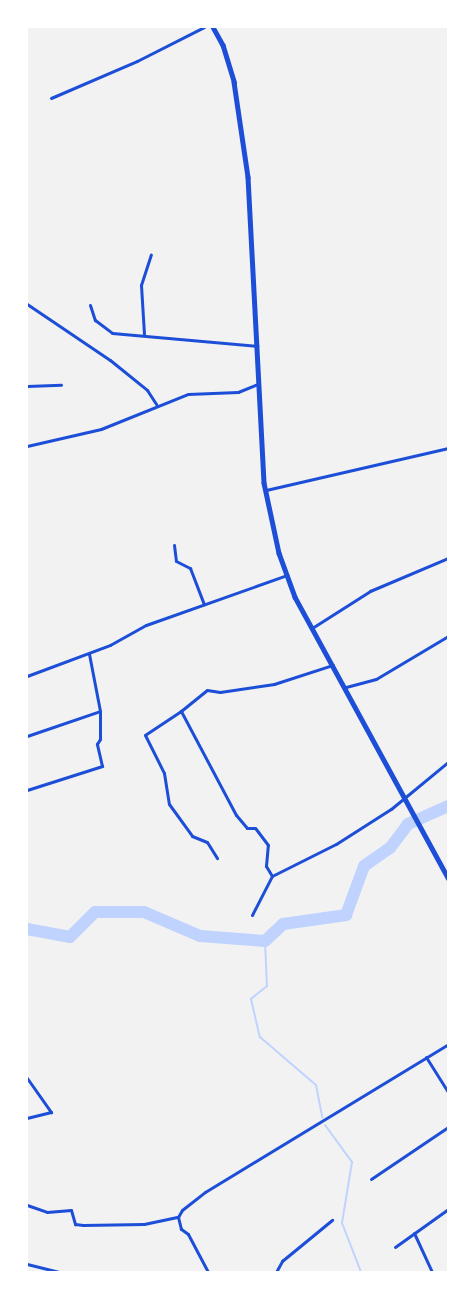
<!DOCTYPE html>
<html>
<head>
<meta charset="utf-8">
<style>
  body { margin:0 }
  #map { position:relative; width:475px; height:1299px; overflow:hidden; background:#f2f2f2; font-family:"Playfair Display",serif }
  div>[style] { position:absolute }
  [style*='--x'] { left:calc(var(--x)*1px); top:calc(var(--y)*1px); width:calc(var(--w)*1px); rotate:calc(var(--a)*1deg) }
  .stream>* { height:2px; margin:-1px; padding:0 1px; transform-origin:1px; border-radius:1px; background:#bfd3fe }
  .river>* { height:12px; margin:-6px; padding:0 6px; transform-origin:6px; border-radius:6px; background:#bfd3fe }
  .minor>* { height:3px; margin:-1.5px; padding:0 1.5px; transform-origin:1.5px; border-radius:1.5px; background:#1d4ed8 }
  .primary>* { height:4.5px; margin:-2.25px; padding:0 2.25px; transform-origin:2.25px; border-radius:2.25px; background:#1d4ed8 }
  span { translate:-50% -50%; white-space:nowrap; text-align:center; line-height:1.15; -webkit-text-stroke:6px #fff; paint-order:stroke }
  .frame { position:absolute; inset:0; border:28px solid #fff; pointer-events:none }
</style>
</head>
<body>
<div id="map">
  <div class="stream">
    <div style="--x:265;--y:941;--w:45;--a:87.5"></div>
    <div style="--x:267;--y:986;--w:21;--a:141"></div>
    <div style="--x:251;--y:999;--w:39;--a:77"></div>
    <div style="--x:260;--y:1037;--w:74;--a:40.6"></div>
    <div style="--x:316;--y:1085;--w:33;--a:79"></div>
    <div style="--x:325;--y:1125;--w:46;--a:53.9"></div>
    <div style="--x:352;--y:1162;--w:62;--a:99.3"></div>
    <div style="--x:342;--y:1223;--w:53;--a:68.8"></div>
  </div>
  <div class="river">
    <div style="--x:27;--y:929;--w:44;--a:10.5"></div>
    <div style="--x:70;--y:937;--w:35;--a:-45"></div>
    <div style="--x:95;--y:912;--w:49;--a:0"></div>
    <div style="--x:144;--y:912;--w:61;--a:23.2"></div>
    <div style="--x:200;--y:936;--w:65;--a:4.4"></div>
    <div style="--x:265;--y:941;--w:25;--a:-43"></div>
    <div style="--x:283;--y:924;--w:64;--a:-8.1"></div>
    <div style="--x:346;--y:915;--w:52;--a:-69.8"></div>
    <div style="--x:364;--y:866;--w:32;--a:-35"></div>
    <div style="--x:390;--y:848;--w:30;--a:-53"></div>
    <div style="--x:408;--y:824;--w:44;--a:-24.2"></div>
  </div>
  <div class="minor">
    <div style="--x:51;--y:98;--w:94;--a:-23.3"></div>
    <div style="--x:137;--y:61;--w:75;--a:-26.9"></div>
    <div style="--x:27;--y:304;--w:100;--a:34"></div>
    <div style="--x:110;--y:360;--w:48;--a:39"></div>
    <div style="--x:147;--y:390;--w:17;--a:57"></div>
    <div style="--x:90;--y:305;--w:16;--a:72"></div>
    <div style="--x:95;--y:320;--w:21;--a:37"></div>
    <div style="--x:112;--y:333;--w:146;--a:5.1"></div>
    <div style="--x:144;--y:334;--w:49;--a:-93.5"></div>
    <div style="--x:141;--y:285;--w:32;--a:-72"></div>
    <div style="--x:27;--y:386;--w:34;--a:-2"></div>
    <div style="--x:27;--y:446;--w:76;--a:-12.9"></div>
    <div style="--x:101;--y:429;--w:94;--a:-21.9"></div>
    <div style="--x:188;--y:394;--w:50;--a:-2.3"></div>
    <div style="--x:238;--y:392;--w:22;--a:-22"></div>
    <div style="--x:266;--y:490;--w:187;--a:-13"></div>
    <div style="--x:174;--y:545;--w:16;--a:83"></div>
    <div style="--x:176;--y:561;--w:16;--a:27"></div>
    <div style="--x:190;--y:568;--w:39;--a:69"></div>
    <div style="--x:312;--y:628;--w:69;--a:-32.5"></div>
    <div style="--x:370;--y:591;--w:85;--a:-22.9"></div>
    <div style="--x:27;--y:676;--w:89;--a:-20.5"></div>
    <div style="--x:110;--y:645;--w:41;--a:-29.1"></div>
    <div style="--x:146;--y:625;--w:150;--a:-19.5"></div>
    <div style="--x:346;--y:687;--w:31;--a:-15"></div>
    <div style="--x:376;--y:679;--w:84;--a:-30.8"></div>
    <div style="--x:181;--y:711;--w:43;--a:146.3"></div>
    <div style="--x:145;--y:735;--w:42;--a:63.4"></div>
    <div style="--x:164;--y:773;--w:31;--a:81"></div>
    <div style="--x:169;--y:804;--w:39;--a:54"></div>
    <div style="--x:192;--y:836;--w:16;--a:22"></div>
    <div style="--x:207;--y:842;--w:19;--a:58"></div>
    <div style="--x:27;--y:736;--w:77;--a:-18.9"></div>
    <div style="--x:27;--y:790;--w:79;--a:-17.7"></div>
    <div style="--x:102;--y:766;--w:23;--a:-103"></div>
    <div style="--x:97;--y:744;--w:6;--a:-59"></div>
    <div style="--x:100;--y:739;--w:28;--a:-90"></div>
    <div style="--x:100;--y:711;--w:58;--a:-100.9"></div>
    <div style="--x:272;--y:876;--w:12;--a:-121"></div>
    <div style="--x:266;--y:866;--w:21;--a:-85"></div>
    <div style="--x:268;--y:845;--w:21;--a:-127"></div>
    <div style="--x:255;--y:828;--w:8;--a:180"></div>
    <div style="--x:247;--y:828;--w:17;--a:-130"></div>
    <div style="--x:236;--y:815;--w:118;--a:-117.9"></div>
    <div style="--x:181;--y:711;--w:33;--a:-39"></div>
    <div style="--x:207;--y:690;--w:13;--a:9"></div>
    <div style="--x:220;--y:692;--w:55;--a:-8.4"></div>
    <div style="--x:274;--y:684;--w:62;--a:-17.9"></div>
    <div style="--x:252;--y:915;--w:44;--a:-62.9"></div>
    <div style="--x:272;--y:876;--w:72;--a:-26.6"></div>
    <div style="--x:336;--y:844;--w:65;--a:-32.5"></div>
    <div style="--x:391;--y:809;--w:74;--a:-39.5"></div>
    <div style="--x:426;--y:1057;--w:41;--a:57.8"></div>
    <div style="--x:27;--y:1078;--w:42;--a:54.8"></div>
    <div style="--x:51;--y:1112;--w:25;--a:166"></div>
    <div style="--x:371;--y:1179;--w:93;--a:-34"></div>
    <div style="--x:27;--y:1205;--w:21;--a:19"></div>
    <div style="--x:47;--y:1212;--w:24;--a:-5"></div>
    <div style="--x:71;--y:1210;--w:15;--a:74"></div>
    <div style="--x:75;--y:1224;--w:8;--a:7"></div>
    <div style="--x:83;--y:1225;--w:61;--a:-0.9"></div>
    <div style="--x:144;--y:1224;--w:35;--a:-12"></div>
    <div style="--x:414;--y:1233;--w:43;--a:65.2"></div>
    <div style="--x:395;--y:1247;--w:65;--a:-35.6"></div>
    <div style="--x:27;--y:1264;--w:33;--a:14"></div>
    <div style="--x:208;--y:1272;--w:43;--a:-117.8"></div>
    <div style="--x:188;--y:1234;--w:9;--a:-144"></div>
    <div style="--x:181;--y:1229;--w:12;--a:-104"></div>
    <div style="--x:178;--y:1217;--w:8;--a:-60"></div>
    <div style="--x:182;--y:1210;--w:29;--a:-38"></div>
    <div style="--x:205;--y:1192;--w:285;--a:-31.3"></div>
    <div style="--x:276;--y:1272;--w:13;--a:-61"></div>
    <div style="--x:282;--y:1261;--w:65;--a:-39.4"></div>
  </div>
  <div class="primary">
    <div style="--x:213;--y:27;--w:21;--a:61"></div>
    <div style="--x:223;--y:45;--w:39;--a:73"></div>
    <div style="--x:234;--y:82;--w:96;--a:81.6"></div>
    <div style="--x:248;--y:177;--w:306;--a:87"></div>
    <div style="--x:264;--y:483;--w:72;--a:77.9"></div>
    <div style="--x:279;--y:553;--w:47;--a:70"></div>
    <div style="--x:295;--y:597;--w:320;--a:61.4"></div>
  </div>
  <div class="frame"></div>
</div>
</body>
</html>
